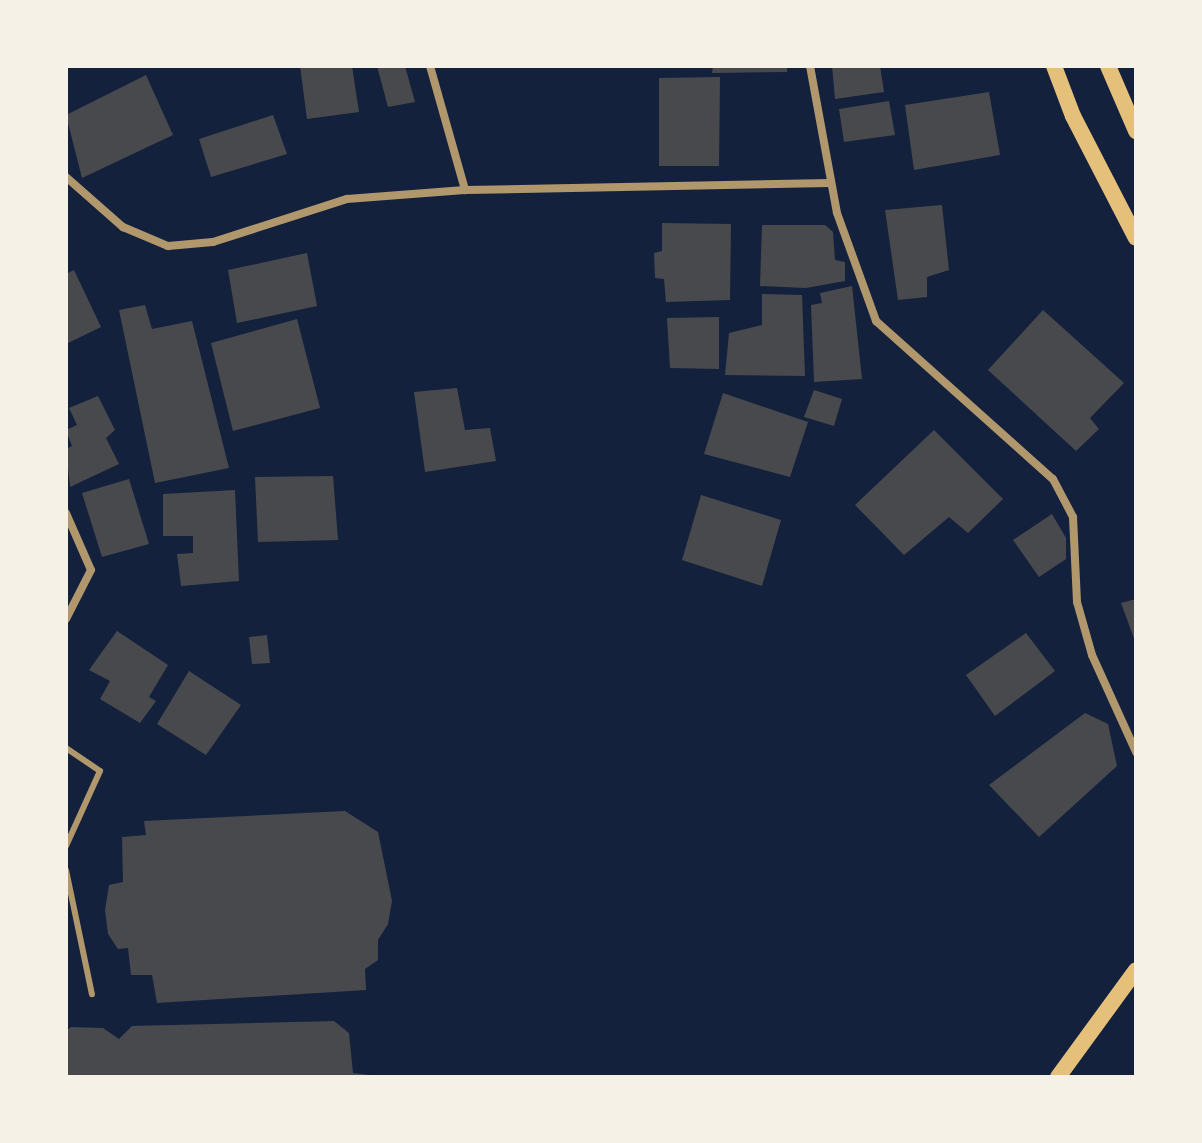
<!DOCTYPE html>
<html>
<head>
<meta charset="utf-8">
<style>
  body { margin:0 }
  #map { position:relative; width:1202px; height:1143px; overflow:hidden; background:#14213d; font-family:"Roboto Condensed",sans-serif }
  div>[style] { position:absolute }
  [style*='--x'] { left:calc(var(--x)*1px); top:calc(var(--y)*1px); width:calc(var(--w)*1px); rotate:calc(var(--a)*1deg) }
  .building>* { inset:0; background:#48494c }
  .service>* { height:6px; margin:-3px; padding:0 3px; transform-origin:3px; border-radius:3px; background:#b1986c }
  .minor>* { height:8px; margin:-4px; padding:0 4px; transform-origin:4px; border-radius:4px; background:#b1986c }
  .secondary>* { height:16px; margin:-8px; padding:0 8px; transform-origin:8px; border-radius:8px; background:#e5c07b }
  span { translate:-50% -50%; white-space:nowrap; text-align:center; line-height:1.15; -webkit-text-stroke:8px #f6f1e7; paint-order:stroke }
  .frame { position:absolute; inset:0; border:68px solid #f6f1e7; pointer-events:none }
</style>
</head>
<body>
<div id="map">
  <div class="building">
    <div style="clip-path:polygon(300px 66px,352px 66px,359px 112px,307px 119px)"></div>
    <div style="clip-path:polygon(377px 66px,405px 66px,415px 102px,388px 107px)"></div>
    <div style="clip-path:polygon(713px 66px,787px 66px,787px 72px,712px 73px)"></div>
    <div style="clip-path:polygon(832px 66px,880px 66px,884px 92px,835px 99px)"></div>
    <div style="clip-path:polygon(146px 75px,173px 135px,82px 178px,66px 115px)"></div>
    <div style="clip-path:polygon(720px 77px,719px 166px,659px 166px,659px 78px)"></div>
    <div style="clip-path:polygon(989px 92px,1000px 155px,914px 170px,905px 105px)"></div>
    <div style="clip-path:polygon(889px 101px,895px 135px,844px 142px,839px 109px)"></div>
    <div style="clip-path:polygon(273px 115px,287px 154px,211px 177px,199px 139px)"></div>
    <div style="clip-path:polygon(942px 205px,949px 270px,927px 277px,927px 297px,898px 300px,885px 210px)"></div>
    <div style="clip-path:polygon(662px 223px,731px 224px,730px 300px,666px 302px,664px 279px,655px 278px,654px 253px,662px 251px)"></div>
    <div style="clip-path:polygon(762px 225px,825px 225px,833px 232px,835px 260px,845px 262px,845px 281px,806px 288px,760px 286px)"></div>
    <div style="clip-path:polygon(307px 253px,317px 306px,237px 323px,228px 270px)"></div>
    <div style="clip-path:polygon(74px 270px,101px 327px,66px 344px,66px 274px)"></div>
    <div style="clip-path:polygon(852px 286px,862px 379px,814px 382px,811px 305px,822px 303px,820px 293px)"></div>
    <div style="clip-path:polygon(762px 294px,802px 295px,805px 376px,725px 375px,729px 333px,762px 325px)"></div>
    <div style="clip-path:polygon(145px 305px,152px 329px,192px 321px,229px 468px,155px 483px,119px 310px)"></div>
    <div style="clip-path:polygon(1043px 310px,1124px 383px,1090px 418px,1099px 429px,1076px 451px,988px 370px)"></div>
    <div style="clip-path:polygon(719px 317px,719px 369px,670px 368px,667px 318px)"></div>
    <div style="clip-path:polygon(297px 319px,320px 408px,233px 431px,211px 343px)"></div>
    <div style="clip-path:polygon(457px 388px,465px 430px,490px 428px,496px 461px,425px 472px,414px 392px)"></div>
    <div style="clip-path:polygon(814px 390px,842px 399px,834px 426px,804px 417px)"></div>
    <div style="clip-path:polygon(723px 393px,808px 422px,790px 477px,704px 454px)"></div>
    <div style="clip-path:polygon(98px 396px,115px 430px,106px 438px,119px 464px,70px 487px,66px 449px,72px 446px,66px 430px,77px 425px,69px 408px)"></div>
    <div style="clip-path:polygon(934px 430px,1003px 499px,968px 533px,949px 517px,904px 555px,855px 505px)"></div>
    <div style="clip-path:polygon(333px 476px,338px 540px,258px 542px,255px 477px)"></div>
    <div style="clip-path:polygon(129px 479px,149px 544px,102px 557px,82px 493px)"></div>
    <div style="clip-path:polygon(235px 490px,239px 581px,181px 586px,177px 554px,193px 553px,193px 536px,163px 536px,163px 494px)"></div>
    <div style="clip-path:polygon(701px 495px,781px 520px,762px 586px,682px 560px)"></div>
    <div style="clip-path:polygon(1052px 514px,1066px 538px,1066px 559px,1039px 577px,1013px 540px)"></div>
    <div style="clip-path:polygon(1136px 599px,1136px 644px,1121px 603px)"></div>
    <div style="clip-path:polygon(117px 631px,168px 665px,149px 697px,156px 701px,140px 723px,100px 699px,110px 681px,89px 670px)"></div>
    <div style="clip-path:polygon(1026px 633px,1055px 671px,995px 716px,966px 675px)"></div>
    <div style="clip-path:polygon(267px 635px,270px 663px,252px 664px,249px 637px)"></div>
    <div style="clip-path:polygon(189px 671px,241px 705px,206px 755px,157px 724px)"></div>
    <div style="clip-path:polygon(1085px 713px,1108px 724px,1117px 766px,1039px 837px,989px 785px)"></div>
    <div style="clip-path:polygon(345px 811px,378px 832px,392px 901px,388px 924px,378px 940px,378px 960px,365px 969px,366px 990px,157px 1003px,152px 975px,131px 975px,128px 948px,118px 949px,108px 934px,105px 910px,109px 885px,123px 882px,122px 837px,146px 835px,144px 821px)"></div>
    <div style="clip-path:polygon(334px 1021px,349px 1033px,353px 1073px,385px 1077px,66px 1077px,66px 1031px,71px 1027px,103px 1028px,119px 1039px,132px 1026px)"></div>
  </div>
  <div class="service">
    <div style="--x:66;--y:748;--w:41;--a:34.1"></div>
    <div style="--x:100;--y:771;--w:82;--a:114.4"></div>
    <div style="--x:66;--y:870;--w:127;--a:78.2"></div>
  </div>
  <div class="minor">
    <div style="--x:430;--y:66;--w:129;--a:74.2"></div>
    <div style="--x:810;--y:66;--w:149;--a:79.6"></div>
    <div style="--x:837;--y:213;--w:115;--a:70.1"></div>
    <div style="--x:876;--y:321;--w:237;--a:41.8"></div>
    <div style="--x:1053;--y:479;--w:43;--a:62.2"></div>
    <div style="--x:1073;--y:517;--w:85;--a:87.3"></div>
    <div style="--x:1077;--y:602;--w:55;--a:74.2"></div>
    <div style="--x:1092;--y:655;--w:107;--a:65.6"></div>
    <div style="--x:66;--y:177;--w:76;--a:41.3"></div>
    <div style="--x:123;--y:227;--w:49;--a:22.9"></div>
    <div style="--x:168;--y:246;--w:45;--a:-5.1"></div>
    <div style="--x:213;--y:242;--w:141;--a:-17.8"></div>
    <div style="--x:347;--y:199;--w:118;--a:-4.4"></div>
    <div style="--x:465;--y:190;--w:365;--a:-1.1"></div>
    <div style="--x:66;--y:513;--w:62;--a:66.3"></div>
    <div style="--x:91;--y:570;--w:55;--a:117"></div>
  </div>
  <div class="secondary">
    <div style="--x:1054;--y:66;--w:53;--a:69.2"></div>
    <div style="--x:1073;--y:116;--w:137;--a:62.7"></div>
    <div style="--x:1108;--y:66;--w:71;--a:66.7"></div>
    <div style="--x:1058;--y:1077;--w:132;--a:-53.9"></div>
  </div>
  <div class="frame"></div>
</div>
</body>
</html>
